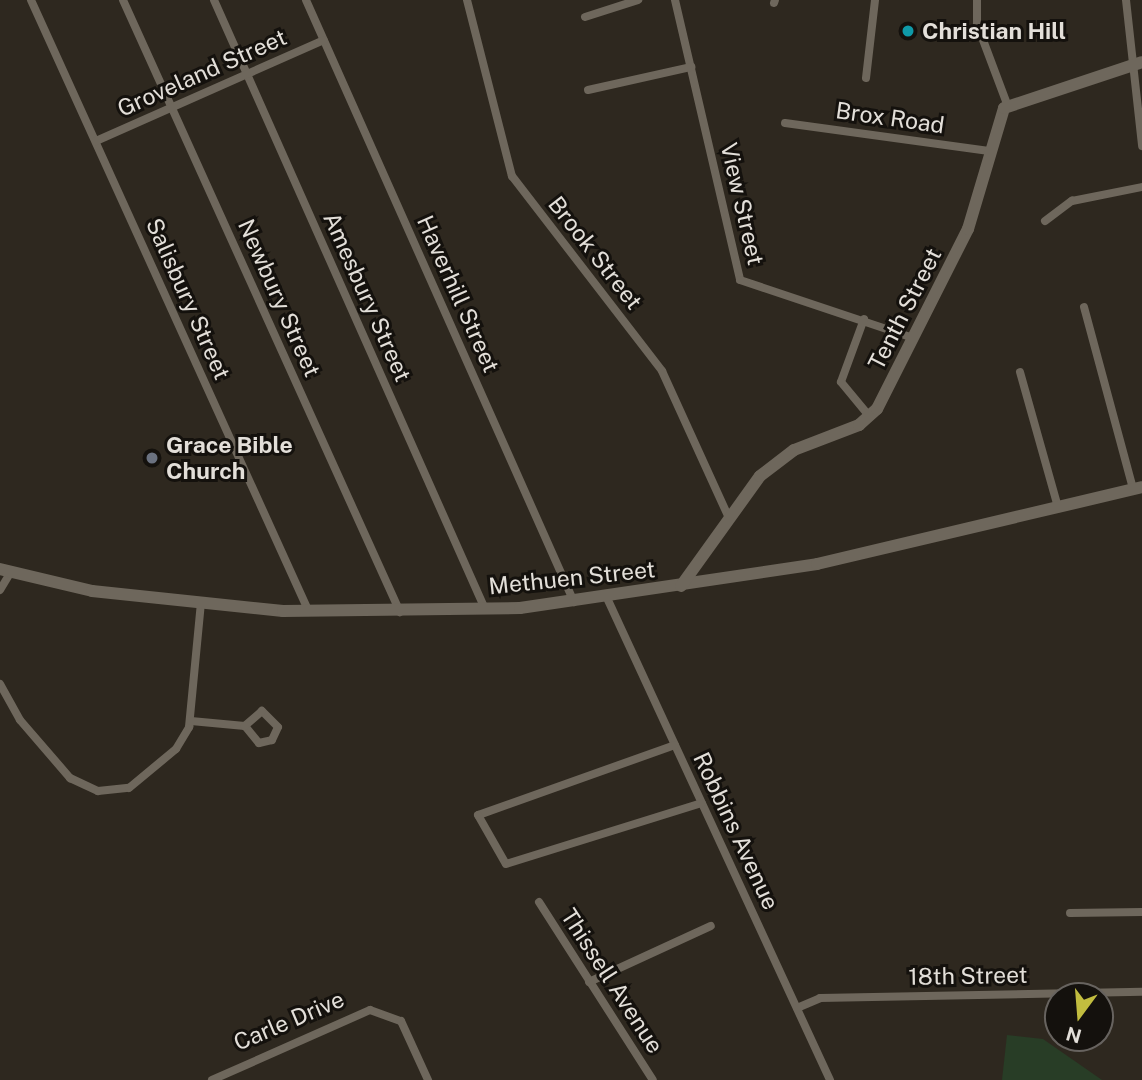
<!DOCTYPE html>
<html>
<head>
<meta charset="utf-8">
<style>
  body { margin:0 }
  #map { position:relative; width:1142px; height:1080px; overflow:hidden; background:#2e281f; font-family:"Public Sans",sans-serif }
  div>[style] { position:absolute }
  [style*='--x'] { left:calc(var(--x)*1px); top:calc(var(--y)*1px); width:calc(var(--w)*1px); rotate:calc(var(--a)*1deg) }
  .green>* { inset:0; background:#283d26 }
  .street>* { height:8px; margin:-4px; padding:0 4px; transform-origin:4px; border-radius:4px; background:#6e675c }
  .secondary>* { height:12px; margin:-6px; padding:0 6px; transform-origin:6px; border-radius:6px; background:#6e675c }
  .dots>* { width:19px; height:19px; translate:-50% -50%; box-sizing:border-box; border:4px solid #14110d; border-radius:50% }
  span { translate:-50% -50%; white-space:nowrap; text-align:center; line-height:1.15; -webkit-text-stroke:6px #14110d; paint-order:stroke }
  .poi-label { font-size:23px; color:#e3dfd9; font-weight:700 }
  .left { translate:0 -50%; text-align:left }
  .street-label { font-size:23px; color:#e3dfd9 }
  .north { position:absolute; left:1044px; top:982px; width:70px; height:70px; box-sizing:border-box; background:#14110d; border:2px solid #67635f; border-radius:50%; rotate:196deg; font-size:19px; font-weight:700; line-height:28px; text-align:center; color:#e3dfd9 }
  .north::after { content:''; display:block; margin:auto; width:24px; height:32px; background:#c2bd3f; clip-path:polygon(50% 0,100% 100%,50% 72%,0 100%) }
</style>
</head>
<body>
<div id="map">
  <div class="green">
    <div style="clip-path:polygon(1007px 1035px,1043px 1039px,1102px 1080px,1002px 1080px)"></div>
  </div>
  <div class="street">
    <div style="--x:31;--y:0;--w:672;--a:65.57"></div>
    <div style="--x:123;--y:0;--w:672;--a:65.65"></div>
    <div style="--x:214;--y:0;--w:667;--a:66.01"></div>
    <div style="--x:306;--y:0;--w:659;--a:66"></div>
    <div style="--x:467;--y:0;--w:182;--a:75.7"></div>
    <div style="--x:512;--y:176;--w:246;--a:52.4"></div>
    <div style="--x:662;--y:371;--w:159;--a:65.5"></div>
    <div style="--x:675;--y:0;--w:287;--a:76.9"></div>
    <div style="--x:740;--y:280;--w:182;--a:18.5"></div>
    <div style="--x:977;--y:0;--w:24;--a:90"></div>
    <div style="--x:977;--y:24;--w:85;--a:69.4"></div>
    <div style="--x:1126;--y:0;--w:147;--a:83.7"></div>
    <div style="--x:774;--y:3;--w:3;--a:-72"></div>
    <div style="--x:585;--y:17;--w:56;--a:-17.8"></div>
    <div style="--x:866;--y:78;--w:79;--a:-83.4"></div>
    <div style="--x:588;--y:90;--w:106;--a:-12.6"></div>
    <div style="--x:785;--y:123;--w:206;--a:7.8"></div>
    <div style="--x:96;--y:141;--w:249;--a:-23.9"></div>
    <div style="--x:1045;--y:221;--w:34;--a:-37"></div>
    <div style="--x:1072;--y:201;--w:71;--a:-11.3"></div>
    <div style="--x:1084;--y:307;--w:188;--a:74.9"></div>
    <div style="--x:864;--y:319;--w:67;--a:110.1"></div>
    <div style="--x:841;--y:382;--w:45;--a:50.4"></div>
    <div style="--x:1020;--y:372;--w:140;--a:74.3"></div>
    <div style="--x:0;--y:590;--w:21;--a:-59"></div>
    <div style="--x:607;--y:598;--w:531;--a:65.17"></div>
    <div style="--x:0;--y:684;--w:41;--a:60.9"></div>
    <div style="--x:20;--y:720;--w:77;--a:49.2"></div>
    <div style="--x:70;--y:778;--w:31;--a:25"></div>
    <div style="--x:98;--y:791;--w:31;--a:-6"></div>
    <div style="--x:129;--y:788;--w:61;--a:-39.7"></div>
    <div style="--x:176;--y:749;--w:26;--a:-59"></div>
    <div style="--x:189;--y:727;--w:125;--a:-84.5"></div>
    <div style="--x:191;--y:721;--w:54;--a:5.3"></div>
    <div style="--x:245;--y:726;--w:22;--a:51"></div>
    <div style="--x:259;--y:743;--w:13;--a:-13"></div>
    <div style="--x:272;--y:740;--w:14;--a:-65"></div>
    <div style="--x:278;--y:727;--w:23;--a:-135"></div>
    <div style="--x:262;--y:711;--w:23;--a:139"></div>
    <div style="--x:675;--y:745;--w:209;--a:160.4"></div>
    <div style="--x:478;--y:815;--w:56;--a:60.3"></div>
    <div style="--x:506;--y:864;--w:205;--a:-17.3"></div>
    <div style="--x:539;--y:902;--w:211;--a:57.4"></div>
    <div style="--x:1070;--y:913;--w:72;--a:-0.8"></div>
    <div style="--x:589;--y:982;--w:134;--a:-24.7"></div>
    <div style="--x:797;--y:1008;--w:25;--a:-23"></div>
    <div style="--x:820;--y:998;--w:322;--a:-1.1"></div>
    <div style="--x:212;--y:1080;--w:173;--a:-23.9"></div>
    <div style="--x:370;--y:1010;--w:33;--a:20"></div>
    <div style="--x:401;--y:1021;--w:65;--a:65.4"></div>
  </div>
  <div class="secondary">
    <div style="--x:0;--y:569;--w:95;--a:13.4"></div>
    <div style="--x:92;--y:591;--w:192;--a:6"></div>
    <div style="--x:283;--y:611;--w:237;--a:-0.7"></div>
    <div style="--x:520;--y:608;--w:300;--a:-8.4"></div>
    <div style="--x:817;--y:564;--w:334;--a:-13.3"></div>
    <div style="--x:681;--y:586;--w:135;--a:-54.3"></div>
    <div style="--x:760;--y:476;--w:43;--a:-37.4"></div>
    <div style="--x:794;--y:450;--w:70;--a:-21"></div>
    <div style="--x:859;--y:425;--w:24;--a:-42"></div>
    <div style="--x:877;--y:409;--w:202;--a:-63.2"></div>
    <div style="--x:968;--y:229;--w:126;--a:-73.4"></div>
    <div style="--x:1004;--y:108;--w:145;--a:-18.4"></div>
  </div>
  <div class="dots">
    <div style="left:908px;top:31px;background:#0f9aa8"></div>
    <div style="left:152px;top:458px;background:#6b7280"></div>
  </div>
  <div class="poi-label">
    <span class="left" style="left:922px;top:31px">Christian Hill</span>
    <span class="left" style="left:166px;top:458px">Grace Bible<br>Church</span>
  </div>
  <div class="street-label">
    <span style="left:202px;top:73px;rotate:-24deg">Groveland Street</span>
    <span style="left:890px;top:118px;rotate:8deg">Brox Road</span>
    <span style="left:742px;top:204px;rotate:77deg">View Street</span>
    <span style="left:595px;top:253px;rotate:52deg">Brook Street</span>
    <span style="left:458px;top:294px;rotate:66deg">Haverhill Street</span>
    <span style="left:367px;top:297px;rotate:66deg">Amesbury Street</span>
    <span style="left:279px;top:298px;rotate:66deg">Newbury Street</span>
    <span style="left:188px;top:299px;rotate:66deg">Salisbury Street</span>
    <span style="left:905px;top:309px;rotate:-63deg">Tenth Street</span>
    <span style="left:572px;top:578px;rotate:-6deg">Methuen Street</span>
    <span style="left:736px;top:831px;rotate:65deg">Robbins Avenue</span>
    <span style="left:968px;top:976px;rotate:-1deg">18th Street</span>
    <span style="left:612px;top:981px;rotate:57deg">Thissell Avenue</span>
    <span style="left:289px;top:1021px;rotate:-23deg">Carle Drive</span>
  </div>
  <div class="north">N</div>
</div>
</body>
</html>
